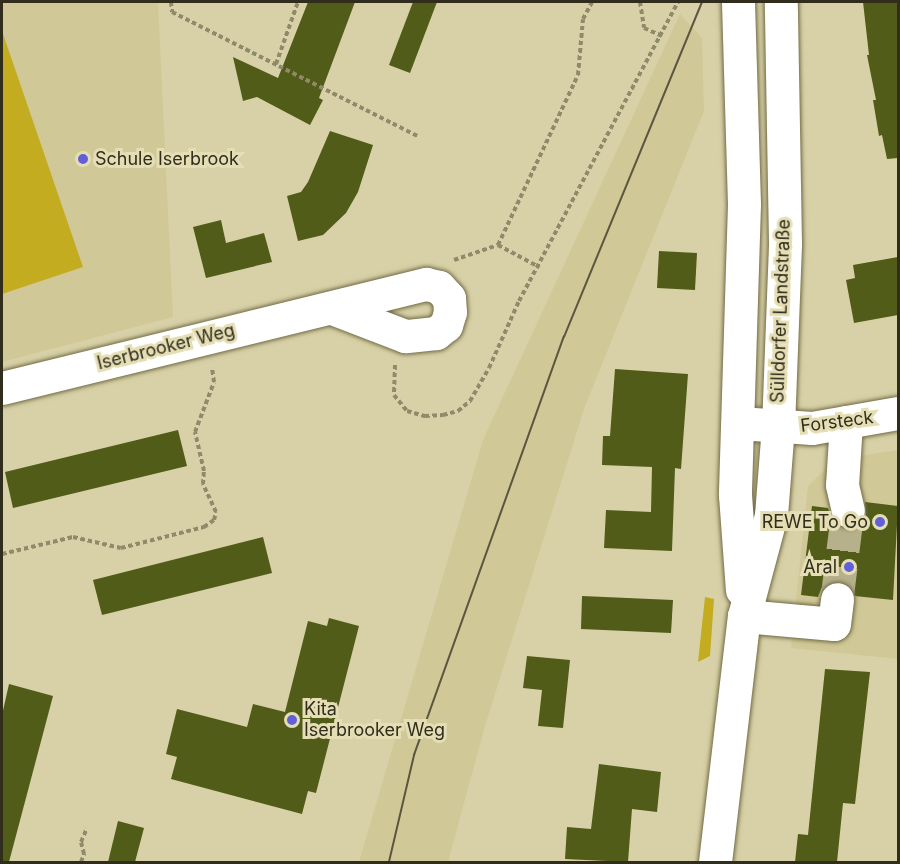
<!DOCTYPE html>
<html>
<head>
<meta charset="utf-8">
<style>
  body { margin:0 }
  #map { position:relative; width:900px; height:864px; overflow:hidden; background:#d8d1a7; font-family:Inter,sans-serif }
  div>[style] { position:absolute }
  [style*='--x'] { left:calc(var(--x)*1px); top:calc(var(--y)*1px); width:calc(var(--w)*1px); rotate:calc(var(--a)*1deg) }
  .built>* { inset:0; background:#d1c897 }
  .green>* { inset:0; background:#c3ac1f }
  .building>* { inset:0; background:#505c18 }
  .minor-tunnel>* { height:33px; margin-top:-16.5px; transform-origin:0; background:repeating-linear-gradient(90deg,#b6b08b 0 33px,transparent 0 49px) }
  .path>* { height:4px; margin-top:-2px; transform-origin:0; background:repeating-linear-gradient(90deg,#908a6b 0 4.5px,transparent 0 7.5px) }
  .roads { filter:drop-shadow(0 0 2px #726b45) drop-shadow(0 0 2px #726b45) }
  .minor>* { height:33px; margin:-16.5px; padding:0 16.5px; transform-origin:16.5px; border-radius:16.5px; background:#fff }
  .major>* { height:33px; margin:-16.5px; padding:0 16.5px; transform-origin:16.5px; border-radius:16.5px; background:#fff }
  .tram>* { height:1.5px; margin:-0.75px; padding:0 0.75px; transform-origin:0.75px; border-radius:0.75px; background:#5a5640 }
  .dots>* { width:16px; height:16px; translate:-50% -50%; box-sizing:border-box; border:3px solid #e5deb4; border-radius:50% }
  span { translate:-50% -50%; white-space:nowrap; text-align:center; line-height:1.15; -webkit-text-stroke:6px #e5deb4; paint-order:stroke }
  .poi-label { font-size:18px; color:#302d1d }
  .left { translate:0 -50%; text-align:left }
  .right { translate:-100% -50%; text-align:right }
  .street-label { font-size:18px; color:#302d1d }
  .frame { position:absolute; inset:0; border:3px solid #302d1d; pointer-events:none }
</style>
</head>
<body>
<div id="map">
  <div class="built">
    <div style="clip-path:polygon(2px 2px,158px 2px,173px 317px,2px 362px)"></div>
    <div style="clip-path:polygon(680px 14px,702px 38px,704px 111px,584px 409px,485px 726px,448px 862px,359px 862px,483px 440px)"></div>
    <div style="clip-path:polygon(898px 450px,898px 659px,791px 648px,808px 486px,835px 460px)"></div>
  </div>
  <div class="green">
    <div style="clip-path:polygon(2px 31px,83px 267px,2px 294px)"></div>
    <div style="clip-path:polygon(705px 597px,714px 599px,710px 656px,698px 662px)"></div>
  </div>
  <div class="building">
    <div style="clip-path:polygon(308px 2px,355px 2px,319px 98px,323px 100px,310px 125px,257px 97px,243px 101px,233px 57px,278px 78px)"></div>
    <div style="clip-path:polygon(413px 2px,437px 2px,410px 73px,389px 65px)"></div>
    <div style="clip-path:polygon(863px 2px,898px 2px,898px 158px,887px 159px,882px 135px,879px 136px,873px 100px,876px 100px,867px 55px,869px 55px)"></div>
    <div style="clip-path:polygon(330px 131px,373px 145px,358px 192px,346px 213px,323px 235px,298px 241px,287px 196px,301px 192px,308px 182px)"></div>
    <div style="clip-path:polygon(221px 220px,226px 243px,264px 233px,272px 262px,206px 278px,193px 227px)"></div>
    <div style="clip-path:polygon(659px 251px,697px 253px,695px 290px,657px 288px)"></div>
    <div style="clip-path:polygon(898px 257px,898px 315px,854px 323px,846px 280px,855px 278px,853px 265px)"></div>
    <div style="clip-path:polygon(615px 369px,688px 374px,681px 469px,675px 468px,672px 551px,604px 548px,606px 510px,651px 512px,652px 467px,602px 465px,603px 436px,610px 436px)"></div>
    <div style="clip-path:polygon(178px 430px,187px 466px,13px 508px,5px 472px)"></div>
    <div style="clip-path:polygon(865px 502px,898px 506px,893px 600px,855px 596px,849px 584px,839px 580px,830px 582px,822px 587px,818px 597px,801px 595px,812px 506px,828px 508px,835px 523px,842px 528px,852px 528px,860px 524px,866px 516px)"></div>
    <div style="clip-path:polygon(263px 537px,272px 573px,102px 615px,93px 580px)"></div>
    <div style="clip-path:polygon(582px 596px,673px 600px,671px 633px,581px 629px)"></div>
    <div style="clip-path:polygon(329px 618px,359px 626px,316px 793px,308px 791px,302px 814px,171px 779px,177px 757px,166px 754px,177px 709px,247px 727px,253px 704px,285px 712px,308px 621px,327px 626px)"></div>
    <div style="clip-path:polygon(527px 656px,570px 660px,563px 728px,538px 726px,542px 690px,523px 688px)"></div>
    <div style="clip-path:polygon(825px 669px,870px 672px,855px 804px,843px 803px,837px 862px,795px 862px,798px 834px,808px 835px)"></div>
    <div style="clip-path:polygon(9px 684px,53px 696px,9px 862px,2px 861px,2px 715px)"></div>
    <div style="clip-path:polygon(599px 764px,661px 772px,657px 812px,632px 809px,628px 862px,565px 859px,567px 827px,591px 829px)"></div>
    <div style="clip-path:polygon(118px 821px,144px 828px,135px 862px,108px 862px)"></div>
  </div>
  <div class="minor-tunnel">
    <div style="--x:837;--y:599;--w:90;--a:-83"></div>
  </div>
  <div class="path">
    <div style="--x:171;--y:2;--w:10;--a:84"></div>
    <div style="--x:172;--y:12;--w:275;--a:26.8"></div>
    <div style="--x:640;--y:2;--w:26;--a:81"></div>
    <div style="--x:644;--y:28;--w:20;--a:24"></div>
    <div style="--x:276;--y:64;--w:66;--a:-70.5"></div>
    <div style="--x:498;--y:245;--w:47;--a:28.2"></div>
    <div style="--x:454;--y:260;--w:46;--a:-18.8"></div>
    <div style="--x:498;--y:245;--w:188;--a:-64.8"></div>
    <div style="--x:578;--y:75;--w:56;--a:-84.9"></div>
    <div style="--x:583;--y:19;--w:19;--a:-62"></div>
    <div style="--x:395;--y:365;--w:30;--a:92"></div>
    <div style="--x:394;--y:395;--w:21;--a:51"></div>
    <div style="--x:407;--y:411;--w:19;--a:16"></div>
    <div style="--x:425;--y:416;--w:18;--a:-3"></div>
    <div style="--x:443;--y:415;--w:16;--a:-15"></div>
    <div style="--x:458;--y:411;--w:16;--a:-40"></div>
    <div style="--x:470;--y:401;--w:38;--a:-60"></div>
    <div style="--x:489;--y:368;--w:73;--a:-65.9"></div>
    <div style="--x:519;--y:301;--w:339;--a:-62"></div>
    <div style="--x:2;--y:554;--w:73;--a:-13.5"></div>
    <div style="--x:73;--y:537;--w:49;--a:12.9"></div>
    <div style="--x:121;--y:548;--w:86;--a:-14.2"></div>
    <div style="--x:204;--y:527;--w:12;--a:-35"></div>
    <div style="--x:214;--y:520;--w:8;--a:-76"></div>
    <div style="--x:216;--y:512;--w:31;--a:-115"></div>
    <div style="--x:203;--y:484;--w:13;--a:-86"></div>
    <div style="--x:204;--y:471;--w:40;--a:-103"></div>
    <div style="--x:195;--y:432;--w:53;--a:-69.2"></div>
    <div style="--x:214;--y:382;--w:14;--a:-98"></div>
    <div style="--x:81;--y:862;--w:9;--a:-69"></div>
    <div style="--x:84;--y:854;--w:12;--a:-104"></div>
    <div style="--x:81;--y:842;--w:15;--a:-67"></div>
  </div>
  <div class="roads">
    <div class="minor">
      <div style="--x:2;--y:388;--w:437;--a:-13.8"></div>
      <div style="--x:426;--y:284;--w:13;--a:13"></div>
      <div style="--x:439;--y:287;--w:15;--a:48"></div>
      <div style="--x:449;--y:298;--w:14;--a:86"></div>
      <div style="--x:450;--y:312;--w:14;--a:107"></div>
      <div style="--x:446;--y:325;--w:13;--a:141"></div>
      <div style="--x:436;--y:333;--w:31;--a:174"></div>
      <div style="--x:405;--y:336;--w:78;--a:-159"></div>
      <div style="--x:846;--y:422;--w:63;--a:93.6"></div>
      <div style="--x:842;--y:485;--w:26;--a:77"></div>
      <div style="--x:739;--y:423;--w:73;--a:3.9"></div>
      <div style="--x:812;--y:428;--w:87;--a:-9.9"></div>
      <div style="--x:744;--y:616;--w:90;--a:5.1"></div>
      <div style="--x:834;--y:624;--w:25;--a:-83"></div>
    </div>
    <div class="major">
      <div style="--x:738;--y:2;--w:202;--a:88.3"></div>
      <div style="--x:744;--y:204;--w:291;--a:91.8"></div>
      <div style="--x:735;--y:495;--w:95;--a:85.8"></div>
      <div style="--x:715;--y:862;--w:248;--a:-83.3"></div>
      <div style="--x:744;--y:616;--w:105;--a:-75"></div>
      <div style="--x:771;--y:515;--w:88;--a:-85.5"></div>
      <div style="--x:778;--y:427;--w:184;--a:-87.8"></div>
      <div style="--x:785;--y:243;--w:241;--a:-91"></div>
    </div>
  </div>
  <div class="tram">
    <div style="--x:389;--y:862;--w:110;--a:-76.8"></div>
    <div style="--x:414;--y:755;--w:444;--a:-70.3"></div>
    <div style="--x:564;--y:337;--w:362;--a:-67.6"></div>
  </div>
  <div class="dots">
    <div style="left:83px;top:159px;background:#6160d9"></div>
    <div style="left:880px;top:522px;background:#6160d9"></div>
    <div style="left:849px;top:567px;background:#6160d9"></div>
    <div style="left:292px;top:720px;background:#6160d9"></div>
  </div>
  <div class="poi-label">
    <span class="left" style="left:95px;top:159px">Schule Iserbrook</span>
    <span class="right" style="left:868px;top:522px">REWE To Go</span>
    <span class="right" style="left:837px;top:567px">Aral</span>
    <span class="left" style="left:304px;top:720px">Kita<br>Iserbrooker Weg</span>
  </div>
  <div class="street-label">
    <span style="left:781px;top:311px;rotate:-88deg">Sülldorfer Landstraße</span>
    <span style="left:166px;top:347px;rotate:-14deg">Iserbrooker Weg</span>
    <span style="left:837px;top:422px;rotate:-7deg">Forsteck</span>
  </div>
  <div class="frame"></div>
</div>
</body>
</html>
